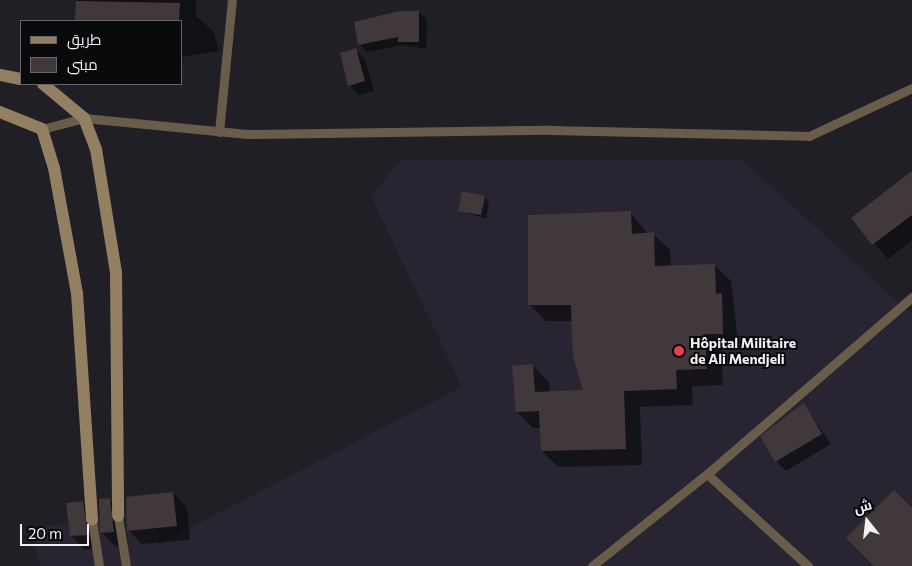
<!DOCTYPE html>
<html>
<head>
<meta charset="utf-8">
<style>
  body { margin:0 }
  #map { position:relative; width:912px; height:566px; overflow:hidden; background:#211f26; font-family:Commissioner,Cairo,sans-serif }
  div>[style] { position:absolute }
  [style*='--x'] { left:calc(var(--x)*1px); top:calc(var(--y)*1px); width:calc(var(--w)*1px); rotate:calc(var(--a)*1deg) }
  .built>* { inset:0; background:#282431 }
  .shadow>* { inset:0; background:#0007 }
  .building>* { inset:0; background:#41383b }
  .service>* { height:9px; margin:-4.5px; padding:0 4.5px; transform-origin:4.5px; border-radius:4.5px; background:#695c4a }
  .secondary>* { height:12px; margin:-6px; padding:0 6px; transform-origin:6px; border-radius:6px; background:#937f61 }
  .dots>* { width:14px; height:14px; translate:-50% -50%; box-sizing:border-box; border:2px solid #0a090c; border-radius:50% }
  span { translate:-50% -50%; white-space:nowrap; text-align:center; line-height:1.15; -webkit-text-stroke:4px #0a090c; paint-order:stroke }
  .poi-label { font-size:14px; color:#f1f0f5; font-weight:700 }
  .left { translate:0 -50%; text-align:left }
  .legend { position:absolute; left:20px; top:20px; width:162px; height:65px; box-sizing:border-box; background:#0a090c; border:1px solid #666569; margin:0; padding:6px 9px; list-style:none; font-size:15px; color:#f1f0f5 }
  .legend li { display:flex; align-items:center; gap:10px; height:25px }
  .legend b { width:25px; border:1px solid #666569 }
  .north { position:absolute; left:842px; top:496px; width:50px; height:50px; -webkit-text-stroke:4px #0a090c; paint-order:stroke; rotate:344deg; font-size:14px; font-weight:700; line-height:20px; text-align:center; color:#f1f0f5 }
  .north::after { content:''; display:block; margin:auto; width:18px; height:22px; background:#f1f0f5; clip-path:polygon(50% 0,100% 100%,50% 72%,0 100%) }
  .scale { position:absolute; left:20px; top:524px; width:69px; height:22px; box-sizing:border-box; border:2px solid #f1f0f5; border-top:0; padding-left:6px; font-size:15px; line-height:18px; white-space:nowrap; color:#f1f0f5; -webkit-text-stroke:4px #0a090c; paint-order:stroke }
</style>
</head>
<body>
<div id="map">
  <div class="built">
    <div style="clip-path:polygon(401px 160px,742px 160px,912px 315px,912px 566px,40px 566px,32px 528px,154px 510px,159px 544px,462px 387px,371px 196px)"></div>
  </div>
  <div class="shadow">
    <div style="clip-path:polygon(77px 0,196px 0,196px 16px,214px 32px,219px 51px,181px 57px,181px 21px,77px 21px)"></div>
    <div style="clip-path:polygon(419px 12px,427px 20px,426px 49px,403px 45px,367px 52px,360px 45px)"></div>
    <div style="clip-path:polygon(356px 50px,365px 60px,374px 91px,359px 95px,350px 85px)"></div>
    <div style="clip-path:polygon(912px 179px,912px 240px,888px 259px,853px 218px)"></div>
    <div style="clip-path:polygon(485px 197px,489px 202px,486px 219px,459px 210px)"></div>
    <div style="clip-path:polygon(631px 213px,648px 234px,653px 234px,670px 250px,671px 267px,714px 265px,731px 281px,739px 350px,721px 350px,723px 385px,692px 386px,693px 405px,640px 407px,642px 465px,558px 467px,542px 451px,541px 428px,533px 428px,517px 412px,533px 366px,549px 382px,550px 393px,585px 391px,573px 321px,546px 321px,529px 304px)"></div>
    <div style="clip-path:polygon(804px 405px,831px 444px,786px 471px,776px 461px)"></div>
    <div style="clip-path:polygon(173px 493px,187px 508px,190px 540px,142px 544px,128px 530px)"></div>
    <div style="clip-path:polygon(109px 500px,124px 514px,128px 546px,116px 547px,102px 533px)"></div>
    <div style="clip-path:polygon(82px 502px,96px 517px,101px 548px,85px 550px,71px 536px)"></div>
  </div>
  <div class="building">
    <div style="clip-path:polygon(76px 1px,180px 3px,179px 21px,75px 21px)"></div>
    <div style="clip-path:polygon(399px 11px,419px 11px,419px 42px,398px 42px,398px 37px,358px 45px,354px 22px)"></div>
    <div style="clip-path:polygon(356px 48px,365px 81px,348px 86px,340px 53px)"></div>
    <div style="clip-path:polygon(912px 171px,912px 215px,872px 245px,851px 218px)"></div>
    <div style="clip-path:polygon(462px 191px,485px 196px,481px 215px,458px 211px)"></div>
    <div style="clip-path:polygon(631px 211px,632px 234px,654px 232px,655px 266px,715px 264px,716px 294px,722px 293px,723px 334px,705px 334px,707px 369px,676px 370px,677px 389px,624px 391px,626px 449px,541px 451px,539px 411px,516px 412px,512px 366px,533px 364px,535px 392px,583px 390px,573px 357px,571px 305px,528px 305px,528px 215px)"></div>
    <div style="clip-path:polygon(804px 403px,822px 434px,775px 462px,760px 436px)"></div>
    <div style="clip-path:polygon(894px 490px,912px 508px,912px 566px,874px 566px,846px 538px)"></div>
    <div style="clip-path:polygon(173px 492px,177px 526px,127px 531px,126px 497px)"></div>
    <div style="clip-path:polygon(110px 498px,114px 532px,100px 533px,99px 499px)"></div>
    <div style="clip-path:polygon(83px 501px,88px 535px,70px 536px,66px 503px)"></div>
  </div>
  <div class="service">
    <div style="--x:42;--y:129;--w:43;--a:-14.7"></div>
    <div style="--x:84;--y:118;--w:164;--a:5.6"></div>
    <div style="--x:247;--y:134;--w:303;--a:-0.8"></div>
    <div style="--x:550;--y:130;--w:259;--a:1.3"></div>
    <div style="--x:809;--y:136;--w:114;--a:-25"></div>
    <div style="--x:219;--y:132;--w:133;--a:-84.4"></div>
    <div style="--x:707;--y:474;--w:137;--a:42.3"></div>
    <div style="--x:118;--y:516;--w:51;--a:80.9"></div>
    <div style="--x:92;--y:520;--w:47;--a:81.3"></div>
    <div style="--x:592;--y:566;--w:147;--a:-38.7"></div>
    <div style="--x:707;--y:474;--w:271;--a:-40.8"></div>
  </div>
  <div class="secondary">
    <div style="--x:0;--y:75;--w:21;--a:11"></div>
    <div style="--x:43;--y:84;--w:53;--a:39.7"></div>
    <div style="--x:84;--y:118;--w:33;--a:69"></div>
    <div style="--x:96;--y:149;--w:125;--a:80.8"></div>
    <div style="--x:116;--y:272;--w:244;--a:89.5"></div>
    <div style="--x:0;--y:112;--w:45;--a:22"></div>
    <div style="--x:42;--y:129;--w:41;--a:72.9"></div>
    <div style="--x:54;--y:168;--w:127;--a:79.6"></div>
    <div style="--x:77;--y:293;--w:227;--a:86.2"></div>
  </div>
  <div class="dots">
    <div style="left:679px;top:351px;background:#e0444e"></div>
  </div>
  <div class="poi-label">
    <span class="left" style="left:690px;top:351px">Hôpital Militaire<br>de Ali Mendjeli</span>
  </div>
  <ul class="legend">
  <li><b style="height:6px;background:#937f61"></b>طريق</li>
  <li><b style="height:14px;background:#41383b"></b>مبنى</li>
  </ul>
  <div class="north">ش</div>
  <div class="scale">20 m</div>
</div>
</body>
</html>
